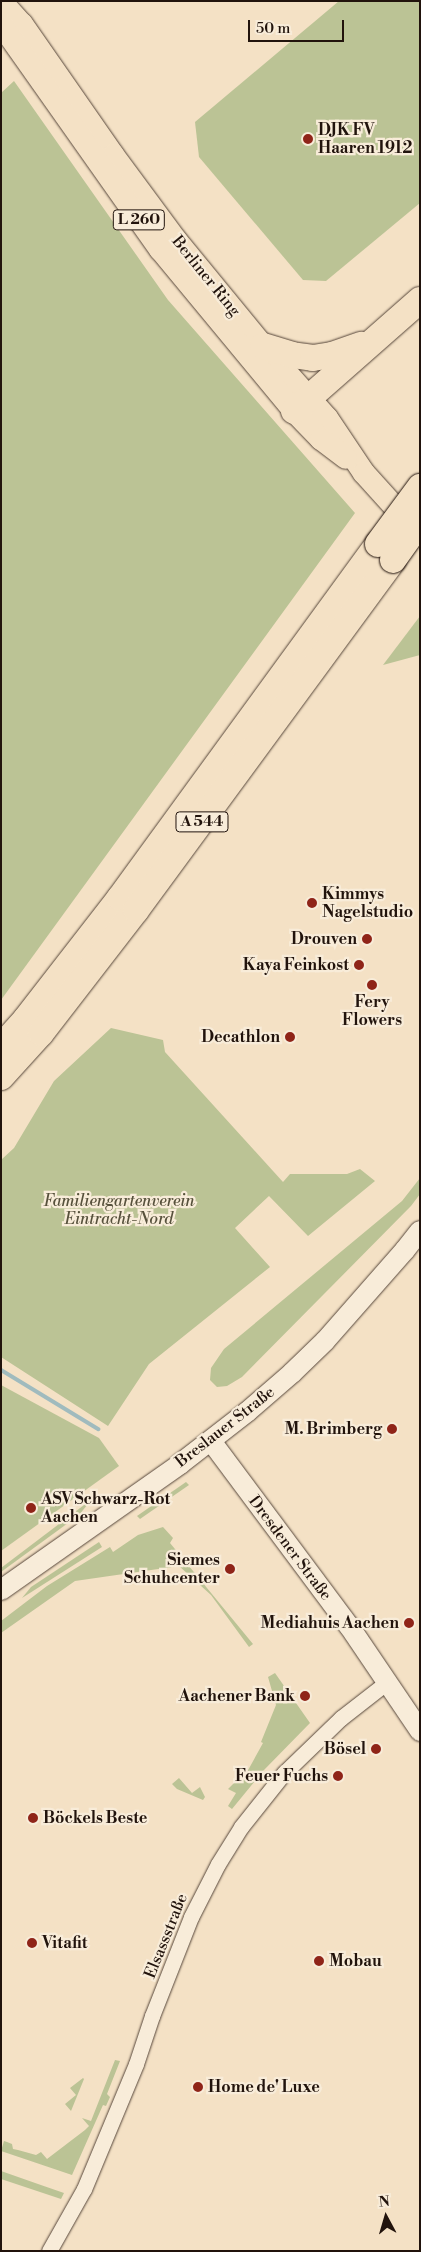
<!DOCTYPE html>
<html>
<head>
<meta charset="utf-8">
<style>
  body { margin:0 }
  #map { position:relative; width:421px; height:2252px; overflow:hidden; background:#f4e1c5; font-family:"Libre Bodoni",serif }
  div>[style] { position:absolute }
  [style*='--x'] { left:calc(var(--x)*1px); top:calc(var(--y)*1px); width:calc(var(--w)*1px); rotate:calc(var(--a)*1deg) }
  .green>* { inset:0; background:#bbc395 }
  .stream>* { height:4px; margin:-2px; padding:0 2px; transform-origin:2px; border-radius:2px; background:#a0bbbe }
  .roads { filter:drop-shadow(0 0 1px #56463a) drop-shadow(0 0 1px #56463a) }
  .street>* { height:15px; margin:-7.5px; padding:0 7.5px; transform-origin:7.5px; border-radius:7.5px; background:#f8ecd9 }
  .secondary>* { height:20px; margin:-10px; padding:0 10px; transform-origin:10px; border-radius:10px; background:#f8ecd9 }
  .primary>* { height:22px; margin:-11px; padding:0 11px; transform-origin:11px; border-radius:11px; background:#f4e1c5 }
  .highway>* { height:26px; margin:-13px; padding:0 13px; transform-origin:13px; border-radius:13px; background:#f4e1c5 }
  .bridges { filter:drop-shadow(0 0 1px #21130c) drop-shadow(0 0 1px #21130c) }
  .highway-bridge>* { height:26px; margin:-13px; padding:0 13px; transform-origin:13px; border-radius:13px; background:#f4e1c5 }
  .dots>* { width:14px; height:14px; translate:-50% -50%; box-sizing:border-box; border:2px solid #f8ecd9; border-radius:50% }
  span { translate:-50% -50%; white-space:nowrap; text-align:center; line-height:1.15; -webkit-text-stroke:4.5px #f8ecd9; paint-order:stroke }
  .shield-label span { padding:1px 4px; background:#f8ecd9; border:1px solid; border-radius:4px; -webkit-text-stroke-width:0 }
  .shield-label { font-size:15px; color:#21130c; font-weight:700 }
  .poi-label { font-size:16px; color:#21130c; font-weight:700 }
  .left { translate:0 -50%; text-align:left }
  .right { translate:-100% -50%; text-align:right }
  .street-label { font-size:16px; color:#21130c }
  .park-label { font-size:16px; color:#57513c; font-style:italic }
  .frame { position:absolute; inset:0; border:2px solid #21130c; pointer-events:none }
  .north { position:absolute; left:361px; top:2192px; width:50px; height:50px; -webkit-text-stroke:4px #f8ecd9; paint-order:stroke; rotate:354deg; font-size:14px; font-weight:700; line-height:20px; text-align:center; color:#21130c }
  .north::after { content:''; display:block; margin:auto; width:18px; height:22px; background:#21130c; clip-path:polygon(50% 0,100% 100%,50% 72%,0 100%) }
  .scale { position:absolute; left:248px; top:20px; width:96px; height:22px; box-sizing:border-box; border:2px solid #21130c; border-top:0; padding-left:6px; font-size:15px; line-height:18px; white-space:nowrap; color:#21130c; -webkit-text-stroke:4px #f8ecd9; paint-order:stroke }
</style>
</head>
<body>
<div id="map">
  <div class="green">
    <div style="clip-path:polygon(339px 1px,420px 1px,420px 203px,326px 281px,303px 280px,199px 157px,195px 122px)"></div>
    <div style="clip-path:polygon(14px 81px,168px 300px,355px 513px,1px 1000px,1px 93px)"></div>
    <div style="clip-path:polygon(420px 616px,420px 655px,383px 665px)"></div>
    <div style="clip-path:polygon(111px 1028px,163px 1040px,165px 1052px,283px 1182px,290px 1174px,347px 1174px,360px 1169px,375px 1181px,308px 1236px,269px 1196px,235px 1228px,270px 1267px,149px 1364px,108px 1426px,1px 1357px,1px 1160px,14px 1148px,54px 1081px)"></div>
    <div style="clip-path:polygon(420px 1178px,420px 1194px,411px 1206px,242px 1377px,227px 1386px,217px 1387px,210px 1380px,211px 1368px,224px 1349px,402px 1201px)"></div>
    <div style="clip-path:polygon(1px 1385px,99px 1438px,119px 1466px,1px 1551px)"></div>
    <div style="clip-path:polygon(186px 1482px,189px 1485px,140px 1519px,137px 1516px)"></div>
    <div style="clip-path:polygon(92px 1499px,79px 1515px,1px 1572px,1px 1568px)"></div>
    <div style="clip-path:polygon(163px 1527px,173px 1538px,170px 1543px,253px 1644px,249px 1647px,211px 1595px,179px 1566px,75px 1581px,1px 1633px,1px 1621px,47px 1586px,110px 1547px,113px 1552px,138px 1535px)"></div>
    <div style="clip-path:polygon(99px 1542px,102px 1547px,22px 1598px,31px 1587px)"></div>
    <div style="clip-path:polygon(275px 1673px,310px 1723px,264px 1770px,232px 1809px,228px 1806px,236px 1793px,228px 1789px,234px 1783px,241px 1783px,263px 1743px,261px 1742px,276px 1705px,268px 1677px)"></div>
    <div style="clip-path:polygon(179px 1778px,192px 1793px,200px 1787px,205px 1797px,203px 1800px,177px 1789px,172px 1784px)"></div>
    <div style="clip-path:polygon(115px 2060px,120px 2061px,107px 2094px,110px 2097px,106px 2106px,103px 2105px,72px 2175px,1px 2151px,4px 2141px,7px 2142px,12px 2144px,13px 2149px,18px 2150px,36px 2155px,41px 2152px,47px 2159px,85px 2130px,89px 2126px,82px 2118px,91px 2121px)"></div>
    <div style="clip-path:polygon(83px 2078px,84px 2079px,71px 2111px,65px 2104px,76px 2095px,70px 2088px)"></div>
    <div style="clip-path:polygon(1px 2171px,38px 2184px,64px 2193px,61px 2199px,1px 2179px)"></div>
  </div>
  <div class="stream">
    <div style="--x:1;--y:1370;--w:114;--a:31.3"></div>
  </div>
  <div class="roads">
    <div class="street">
      <div style="--x:49;--y:2251;--w:71;--a:-60.6"></div>
      <div style="--x:84;--y:2189;--w:135;--a:-67.4"></div>
      <div style="--x:136;--y:2064;--w:51;--a:-71.6"></div>
      <div style="--x:152;--y:2016;--w:106;--a:-68.5"></div>
      <div style="--x:191;--y:1917;--w:59;--a:-63"></div>
      <div style="--x:218;--y:1864;--w:44;--a:-58.1"></div>
      <div style="--x:241;--y:1827;--w:69;--a:-51.5"></div>
      <div style="--x:284;--y:1773;--w:79;--a:-44"></div>
      <div style="--x:341;--y:1718;--w:58;--a:-38"></div>
    </div>
    <div class="secondary">
      <div style="--x:211;--y:1441;--w:231;--a:53.3"></div>
      <div style="--x:349;--y:1626;--w:127;--a:55.9"></div>
      <div style="--x:1;--y:1590;--w:219;--a:-35.1"></div>
      <div style="--x:180;--y:1464;--w:85;--a:-37.8"></div>
      <div style="--x:247;--y:1412;--w:60;--a:-40.9"></div>
      <div style="--x:292;--y:1373;--w:46;--a:-44.1"></div>
      <div style="--x:325;--y:1341;--w:121;--a:-48.7"></div>
      <div style="--x:405;--y:1250;--w:24;--a:-52"></div>
    </div>
    <div class="primary">
      <div style="--x:1;--y:1;--w:31;--a:48"></div>
      <div style="--x:22;--y:24;--w:160;--a:55.2"></div>
      <div style="--x:113;--y:155;--w:106;--a:53.5"></div>
      <div style="--x:176;--y:240;--w:137;--a:50.6"></div>
      <div style="--x:263;--y:346;--w:96;--a:48.4"></div>
      <div style="--x:327;--y:418;--w:66;--a:56.1"></div>
      <div style="--x:364;--y:473;--w:70;--a:47.9"></div>
      <div style="--x:1;--y:24;--w:276;--a:54.8"></div>
      <div style="--x:160;--y:249;--w:210;--a:50.4"></div>
      <div style="--x:294;--y:411;--w:39;--a:46"></div>
      <div style="--x:321;--y:439;--w:31;--a:37"></div>
    </div>
    <div class="highway">
      <div style="--x:263;--y:346;--w:30;--a:17"></div>
      <div style="--x:292;--y:355;--w:21;--a:8"></div>
      <div style="--x:313;--y:358;--w:19;--a:-9"></div>
      <div style="--x:332;--y:355;--w:31;--a:-19"></div>
      <div style="--x:294;--y:411;--w:168;--a:-41.4"></div>
      <div style="--x:1;--y:1047;--w:38;--a:-48"></div>
      <div style="--x:26;--y:1019;--w:153;--a:-52.2"></div>
      <div style="--x:120;--y:898;--w:438;--a:-53.9"></div>
      <div style="--x:1;--y:1077;--w:59;--a:-47.7"></div>
      <div style="--x:41;--y:1033;--w:155;--a:-52.3"></div>
      <div style="--x:136;--y:910;--w:434;--a:-53.7"></div>
    </div>
  </div>
  <div class="bridges">
    <div class="highway-bridge">
      <div style="--x:378;--y:544;--w:71;--a:-53.6"></div>
      <div style="--x:393;--y:560;--w:47;--a:-54.6"></div>
    </div>
  </div>
  <div class="dots">
    <div style="left:308px;top:139px;background:#8f2418"></div>
    <div style="left:312px;top:903px;background:#8f2418"></div>
    <div style="left:367px;top:939px;background:#8f2418"></div>
    <div style="left:359px;top:965px;background:#8f2418"></div>
    <div style="left:372px;top:985px;background:#8f2418"></div>
    <div style="left:290px;top:1037px;background:#8f2418"></div>
    <div style="left:392px;top:1429px;background:#8f2418"></div>
    <div style="left:31px;top:1508px;background:#8f2418"></div>
    <div style="left:230px;top:1569px;background:#8f2418"></div>
    <div style="left:409px;top:1623px;background:#8f2418"></div>
    <div style="left:305px;top:1696px;background:#8f2418"></div>
    <div style="left:376px;top:1749px;background:#8f2418"></div>
    <div style="left:338px;top:1776px;background:#8f2418"></div>
    <div style="left:33px;top:1818px;background:#8f2418"></div>
    <div style="left:32px;top:1943px;background:#8f2418"></div>
    <div style="left:319px;top:1961px;background:#8f2418"></div>
    <div style="left:198px;top:2087px;background:#8f2418"></div>
  </div>
  <div class="shield-label">
    <span style="left:139px;top:220px">L 260</span>
    <span style="left:202px;top:822px">A 544</span>
  </div>
  <div class="poi-label">
    <span class="left" style="left:318px;top:139px">DJK FV<br>Haaren 1912</span>
    <span class="left" style="left:322px;top:903px">Kimmys<br>Nagelstudio</span>
    <span class="right" style="left:357px;top:939px">Drouven</span>
    <span class="right" style="left:349px;top:965px">Kaya Feinkost</span>
    <span style="left:372px;top:1011px">Fery<br>Flowers</span>
    <span class="right" style="left:280px;top:1037px">Decathlon</span>
    <span class="right" style="left:382px;top:1429px">M. Brimberg</span>
    <span class="left" style="left:41px;top:1508px">ASV Schwarz-Rot<br>Aachen</span>
    <span class="right" style="left:220px;top:1569px">Siemes<br>Schuhcenter</span>
    <span class="right" style="left:399px;top:1623px">Mediahuis Aachen</span>
    <span class="right" style="left:295px;top:1696px">Aachener Bank</span>
    <span class="right" style="left:366px;top:1749px">Bösel</span>
    <span class="right" style="left:328px;top:1776px">Feuer Fuchs</span>
    <span class="left" style="left:43px;top:1818px">Böckels Beste</span>
    <span class="left" style="left:42px;top:1943px">Vitafit</span>
    <span class="left" style="left:329px;top:1961px">Mobau</span>
    <span class="left" style="left:208px;top:2087px">Home de' Luxe</span>
  </div>
  <div class="street-label">
    <span style="left:206px;top:276px;rotate:51deg">Berliner Ring</span>
    <span style="left:225px;top:1427px;rotate:-38deg">Breslauer Straße</span>
    <span style="left:290px;top:1548px;rotate:53deg">Dresdener Straße</span>
    <span style="left:166px;top:1936px;rotate:-68deg">Elsassstraße</span>
  </div>
  <div class="park-label">
    <span style="left:119px;top:1210px">Familiengartenverein<br>Eintracht-Nord</span>
  </div>
  <div class="frame"></div>
  <div class="north">N</div>
  <div class="scale">50 m</div>
</div>
</body>
</html>
